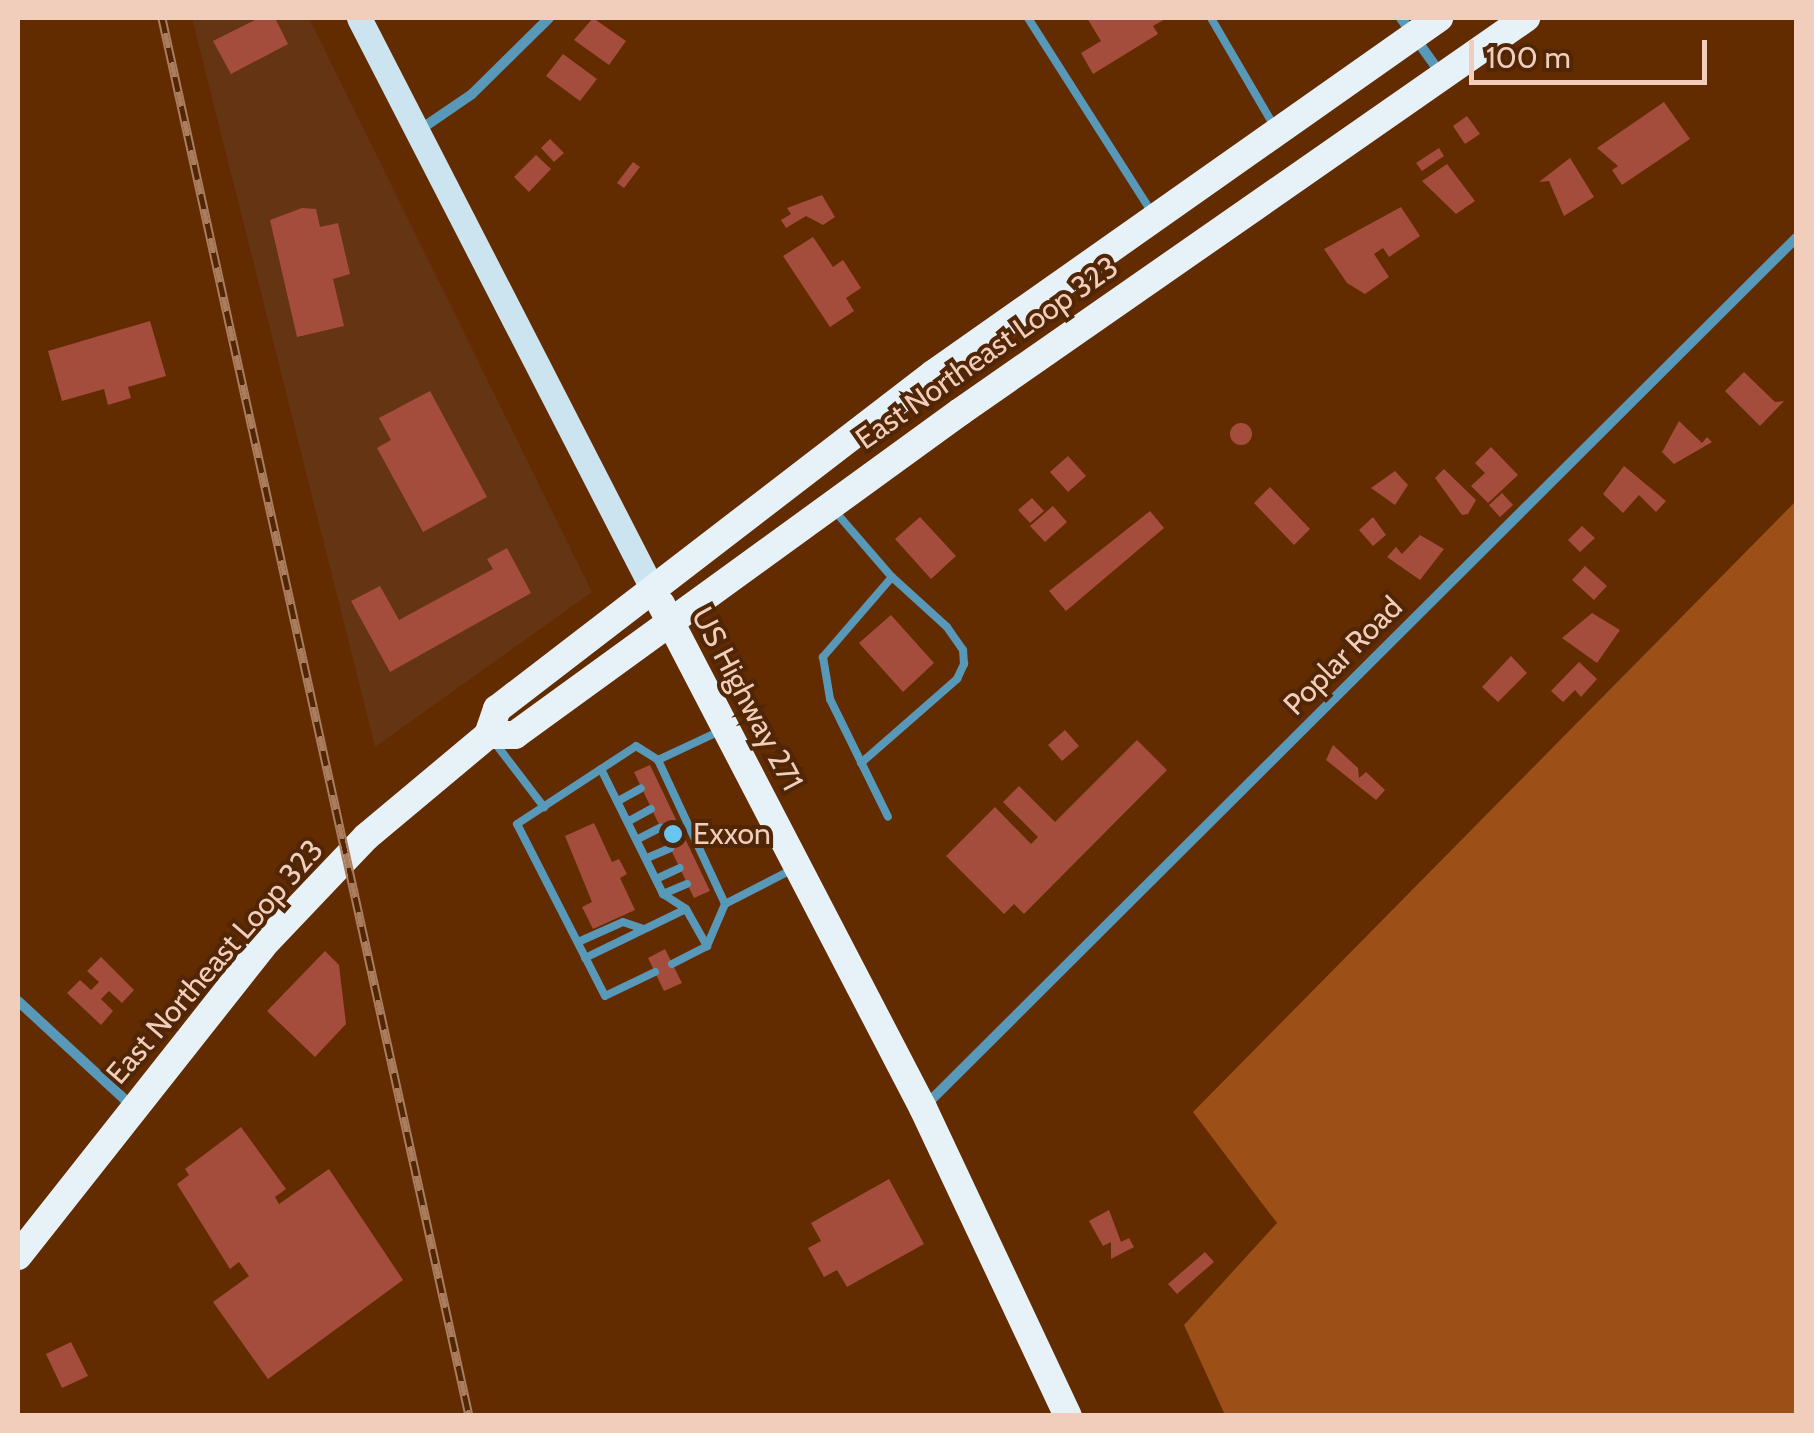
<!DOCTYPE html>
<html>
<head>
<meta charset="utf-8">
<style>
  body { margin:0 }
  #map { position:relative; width:1814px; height:1433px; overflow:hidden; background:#622b00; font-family:Cabin,sans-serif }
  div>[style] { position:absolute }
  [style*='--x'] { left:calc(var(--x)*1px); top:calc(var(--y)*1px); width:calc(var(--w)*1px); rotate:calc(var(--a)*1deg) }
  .built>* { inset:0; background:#653412 }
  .forest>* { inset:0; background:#9c5018 }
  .building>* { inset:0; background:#a54d3d }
  .round { border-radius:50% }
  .service>* { height:8px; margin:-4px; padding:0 4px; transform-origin:4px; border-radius:4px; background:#5898b8 }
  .minor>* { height:10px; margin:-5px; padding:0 5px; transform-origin:5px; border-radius:5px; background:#5898b8 }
  .primary>* { height:25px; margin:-12.5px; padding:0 12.5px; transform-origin:12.5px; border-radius:12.5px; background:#cce3f0 }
  .trunk>* { height:28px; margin:-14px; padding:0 14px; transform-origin:14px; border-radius:14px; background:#e6f1f8 }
  .rail>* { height:9px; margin-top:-4.5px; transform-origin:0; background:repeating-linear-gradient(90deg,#502606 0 15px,#aa7d5e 0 30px); box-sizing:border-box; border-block:2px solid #aa7d5e }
  .dots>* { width:28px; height:28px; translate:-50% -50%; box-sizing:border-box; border:5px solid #502606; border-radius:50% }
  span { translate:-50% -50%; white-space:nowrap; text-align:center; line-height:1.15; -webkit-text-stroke:8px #502606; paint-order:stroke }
  .street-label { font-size:30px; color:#f1cebb }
  .poi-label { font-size:30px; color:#f1cebb }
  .left { translate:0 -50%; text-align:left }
  .frame { position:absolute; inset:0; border:20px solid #f1cebb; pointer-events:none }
  .scale { position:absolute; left:1469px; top:40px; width:238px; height:45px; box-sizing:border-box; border:5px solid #f1cebb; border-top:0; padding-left:12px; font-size:30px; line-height:35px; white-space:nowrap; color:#f1cebb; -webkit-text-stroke:8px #502606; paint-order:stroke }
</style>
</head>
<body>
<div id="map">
  <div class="built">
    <div style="clip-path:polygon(192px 18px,309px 18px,592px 592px,375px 747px)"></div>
  </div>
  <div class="forest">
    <div style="clip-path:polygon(1796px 501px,1796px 1415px,1225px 1415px,1184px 1325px,1277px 1223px,1193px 1112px)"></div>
  </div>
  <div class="building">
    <div style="clip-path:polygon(259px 18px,275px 18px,288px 44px,231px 74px,213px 41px)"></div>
    <div style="clip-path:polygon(593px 18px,626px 41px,609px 65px,574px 40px)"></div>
    <div style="clip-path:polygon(1087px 18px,1167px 18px,1153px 26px,1158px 34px,1093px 74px,1081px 53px,1101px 41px)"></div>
    <div style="clip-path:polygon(563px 54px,597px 79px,580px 101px,546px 76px)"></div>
    <div style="clip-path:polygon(1664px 102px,1690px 139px,1622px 185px,1612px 170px,1618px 166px,1597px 148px)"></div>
    <div style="clip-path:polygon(1467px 116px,1480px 134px,1465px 144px,1453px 126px)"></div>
    <div style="clip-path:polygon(550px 139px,564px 153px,554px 162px,541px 148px)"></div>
    <div style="clip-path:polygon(1439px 148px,1444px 156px,1422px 171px,1416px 163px)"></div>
    <div style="clip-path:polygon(536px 155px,551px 169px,529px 192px,514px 177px)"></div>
    <div style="clip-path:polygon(1570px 158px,1594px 197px,1564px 216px,1549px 181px,1539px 182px)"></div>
    <div style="clip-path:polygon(633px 162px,640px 167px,624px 188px,617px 183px)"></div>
    <div style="clip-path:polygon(1447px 164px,1475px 201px,1456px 214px,1422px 181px)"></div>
    <div style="clip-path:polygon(822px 195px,835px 217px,823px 225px,806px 216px,786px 228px,781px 220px,791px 214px,787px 208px)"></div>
    <div style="clip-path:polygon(1401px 207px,1420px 236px,1389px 257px,1383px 248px,1374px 254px,1389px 277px,1365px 294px,1347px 283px,1324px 249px)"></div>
    <div style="clip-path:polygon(302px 208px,316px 209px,320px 227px,338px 223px,350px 274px,333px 279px,344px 326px,297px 337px,270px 220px)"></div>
    <div style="clip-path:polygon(813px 237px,833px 267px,843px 260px,861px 288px,846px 298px,854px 311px,830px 327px,783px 256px)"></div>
    <div style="clip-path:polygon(150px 321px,166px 376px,128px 387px,131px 398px,108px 405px,104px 389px,62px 401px,48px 351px)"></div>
    <div style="clip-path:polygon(1744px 372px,1775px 402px,1784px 401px,1760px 426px,1725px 391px)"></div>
    <div style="clip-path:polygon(430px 391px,487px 497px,423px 532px,377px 448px,391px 440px,379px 418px)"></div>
    <div style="clip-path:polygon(1679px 421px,1702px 443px,1707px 437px,1712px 442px,1674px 464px,1662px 452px)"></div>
    <div class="round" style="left:1230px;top:423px;width:22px;height:22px"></div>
    <div style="clip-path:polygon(1491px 447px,1518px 475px,1488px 503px,1471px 486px,1485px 473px,1475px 463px)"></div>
    <div style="clip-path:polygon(1068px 456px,1086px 476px,1068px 492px,1050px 472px)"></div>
    <div style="clip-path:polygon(1624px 466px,1666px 501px,1656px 512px,1639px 495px,1623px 513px,1603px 494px)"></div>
    <div style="clip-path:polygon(1444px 469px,1476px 500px,1468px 514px,1462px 515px,1435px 478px)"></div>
    <div style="clip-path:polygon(1395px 471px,1408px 485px,1395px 505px,1371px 488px)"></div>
    <div style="clip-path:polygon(1270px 487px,1310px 529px,1294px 545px,1254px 503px)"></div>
    <div style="clip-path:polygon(1502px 493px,1513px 505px,1500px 517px,1489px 505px)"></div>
    <div style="clip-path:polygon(1032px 498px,1044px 511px,1030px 523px,1018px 510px)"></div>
    <div style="clip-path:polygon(1053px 506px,1067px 522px,1045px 542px,1030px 526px)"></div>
    <div style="clip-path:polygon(1150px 511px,1164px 528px,1066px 611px,1049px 591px)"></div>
    <div style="clip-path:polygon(920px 517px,956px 556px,931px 579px,895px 539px)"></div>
    <div style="clip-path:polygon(1373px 517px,1386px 535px,1373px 546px,1359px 530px)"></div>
    <div style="clip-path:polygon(1582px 526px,1595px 538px,1580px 552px,1568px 540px)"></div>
    <div style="clip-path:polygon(1420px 535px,1444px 549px,1420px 580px,1387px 557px,1396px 547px,1402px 554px)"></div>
    <div style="clip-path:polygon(507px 548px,531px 593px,390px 672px,351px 601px,380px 586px,399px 620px,493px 569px,487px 559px)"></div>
    <div style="clip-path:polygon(1585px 566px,1607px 586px,1594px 600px,1572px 580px)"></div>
    <div style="clip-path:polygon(1592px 613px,1620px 630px,1597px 663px,1562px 638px)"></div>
    <div style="clip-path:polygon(891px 615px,934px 663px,903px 692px,859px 643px)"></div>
    <div style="clip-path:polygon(1511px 656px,1527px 673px,1498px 702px,1482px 687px)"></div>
    <div style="clip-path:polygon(1579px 662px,1597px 679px,1581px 697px,1575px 690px,1563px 702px,1551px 691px)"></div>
    <div style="clip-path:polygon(1065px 730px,1079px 746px,1062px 761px,1048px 745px)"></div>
    <div style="clip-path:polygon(1137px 740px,1167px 770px,1024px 914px,1014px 904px,1004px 914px,946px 856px,995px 807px,1031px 844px,1038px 837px,1003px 802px,1019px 786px,1055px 822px)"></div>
    <div style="clip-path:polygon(1333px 745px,1358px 768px,1359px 778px,1366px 772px,1385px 790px,1376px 800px,1326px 760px)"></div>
    <div style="clip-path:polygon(650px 765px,710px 891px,694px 898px,634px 772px)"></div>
    <div style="clip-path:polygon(594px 823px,612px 862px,619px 859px,627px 874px,620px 878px,635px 910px,593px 929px,582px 907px,592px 902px,565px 836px)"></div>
    <div style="clip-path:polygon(665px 949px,682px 983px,664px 991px,648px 958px)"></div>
    <div style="clip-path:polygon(325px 951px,339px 965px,346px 1024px,315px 1057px,267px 1011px)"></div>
    <div style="clip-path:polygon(101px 957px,134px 990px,122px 1003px,109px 991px,101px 999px,113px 1011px,101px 1025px,67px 993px,80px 980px,91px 990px,99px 982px,87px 971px)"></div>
    <div style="clip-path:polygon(241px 1127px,286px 1189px,275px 1197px,279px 1204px,329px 1169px,403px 1280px,268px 1379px,213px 1302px,249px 1276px,239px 1262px,230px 1269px,177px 1184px,189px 1175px,185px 1169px)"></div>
    <div style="clip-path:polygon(889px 1179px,924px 1244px,847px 1287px,837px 1270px,824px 1277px,808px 1248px,821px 1241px,811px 1223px)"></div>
    <div style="clip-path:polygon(1109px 1210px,1121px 1242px,1129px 1238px,1134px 1247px,1111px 1259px,1111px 1242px,1103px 1246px,1089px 1221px)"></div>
    <div style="clip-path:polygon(1205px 1252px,1214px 1262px,1177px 1294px,1168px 1284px)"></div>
    <div style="clip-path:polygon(71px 1342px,88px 1376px,62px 1388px,46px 1354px)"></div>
  </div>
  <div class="service">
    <div style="--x:1028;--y:18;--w:229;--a:57.5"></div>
    <div style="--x:1211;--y:18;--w:125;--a:59.7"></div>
    <div style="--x:833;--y:509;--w:90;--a:49.1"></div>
    <div style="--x:892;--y:577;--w:106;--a:130.8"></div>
    <div style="--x:823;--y:657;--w:43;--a:80.5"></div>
    <div style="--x:830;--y:699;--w:131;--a:63.8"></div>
    <div style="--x:722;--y:730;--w:71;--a:154.9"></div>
    <div style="--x:658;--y:760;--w:159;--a:65"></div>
    <div style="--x:725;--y:904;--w:76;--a:-27.2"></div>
    <div style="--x:495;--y:743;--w:81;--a:52.6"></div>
    <div style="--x:861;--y:763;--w:128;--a:-41.2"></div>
    <div style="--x:957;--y:679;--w:17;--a:-65"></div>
    <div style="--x:964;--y:664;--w:14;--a:-94"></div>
    <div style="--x:963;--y:650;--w:28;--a:-125"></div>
    <div style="--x:947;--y:627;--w:74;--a:-137.7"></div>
    <div style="--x:601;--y:769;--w:140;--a:63.6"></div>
    <div style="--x:663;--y:894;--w:27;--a:33"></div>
    <div style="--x:686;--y:909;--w:43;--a:60.4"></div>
    <div style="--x:618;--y:801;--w:26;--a:-29"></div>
    <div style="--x:629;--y:821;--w:25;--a:-29"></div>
    <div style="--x:638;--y:839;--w:25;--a:-27"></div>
    <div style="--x:647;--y:858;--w:25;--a:-23"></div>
    <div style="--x:656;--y:879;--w:26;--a:-25"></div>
    <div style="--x:663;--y:894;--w:26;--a:-23"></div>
    <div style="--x:578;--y:942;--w:49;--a:-24"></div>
    <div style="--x:623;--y:922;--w:21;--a:19"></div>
    <div style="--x:585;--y:958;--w:112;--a:-25.9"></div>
    <div style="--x:672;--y:964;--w:39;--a:-27"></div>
    <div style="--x:707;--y:946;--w:46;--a:-66.8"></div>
    <div style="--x:655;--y:972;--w:55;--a:154.4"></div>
    <div style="--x:605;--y:996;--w:193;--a:-117.1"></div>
    <div style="--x:517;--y:824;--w:142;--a:-33.2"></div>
    <div style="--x:636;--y:746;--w:26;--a:32"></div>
  </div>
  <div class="minor">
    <div style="--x:1401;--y:18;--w:69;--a:54.5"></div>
    <div style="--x:418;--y:131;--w:65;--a:-34.4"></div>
    <div style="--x:472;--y:94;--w:108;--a:-44.6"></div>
    <div style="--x:18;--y:1001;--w:156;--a:42.7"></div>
    <div style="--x:926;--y:1105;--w:1228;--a:-44.9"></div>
  </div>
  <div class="primary">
    <div style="--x:359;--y:18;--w:643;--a:62.8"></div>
  </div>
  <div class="trunk">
    <div style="--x:661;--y:604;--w:568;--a:62.53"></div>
    <div style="--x:923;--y:1108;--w:340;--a:64.8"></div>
    <div style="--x:488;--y:735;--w:27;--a:0"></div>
    <div style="--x:515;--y:735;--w:550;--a:-35.97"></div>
    <div style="--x:960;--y:412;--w:690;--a:-34.84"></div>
    <div style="--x:18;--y:1256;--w:403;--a:-51.7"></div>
    <div style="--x:268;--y:940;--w:142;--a:-46.4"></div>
    <div style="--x:366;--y:837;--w:159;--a:-39.9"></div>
    <div style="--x:488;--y:735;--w:28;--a:-71"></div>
    <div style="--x:497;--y:709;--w:550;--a:-37.54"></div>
    <div style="--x:933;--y:374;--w:619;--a:-35.13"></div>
  </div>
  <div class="rail">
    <div style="--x:162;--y:18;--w:1431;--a:77.61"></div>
  </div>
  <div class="dots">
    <div style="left:673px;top:834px;background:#69c4f0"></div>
  </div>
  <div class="street-label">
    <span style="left:987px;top:353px;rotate:-35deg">East Northeast Loop 323</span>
    <span style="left:1343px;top:656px;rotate:-45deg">Poplar Road</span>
    <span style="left:747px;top:699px;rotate:62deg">US Highway 271</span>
    <span style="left:215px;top:962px;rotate:-49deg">East Northeast Loop 323</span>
  </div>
  <div class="poi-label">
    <span class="left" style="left:693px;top:834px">Exxon</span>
  </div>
  <div class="frame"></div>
  <div class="scale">100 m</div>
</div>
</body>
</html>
